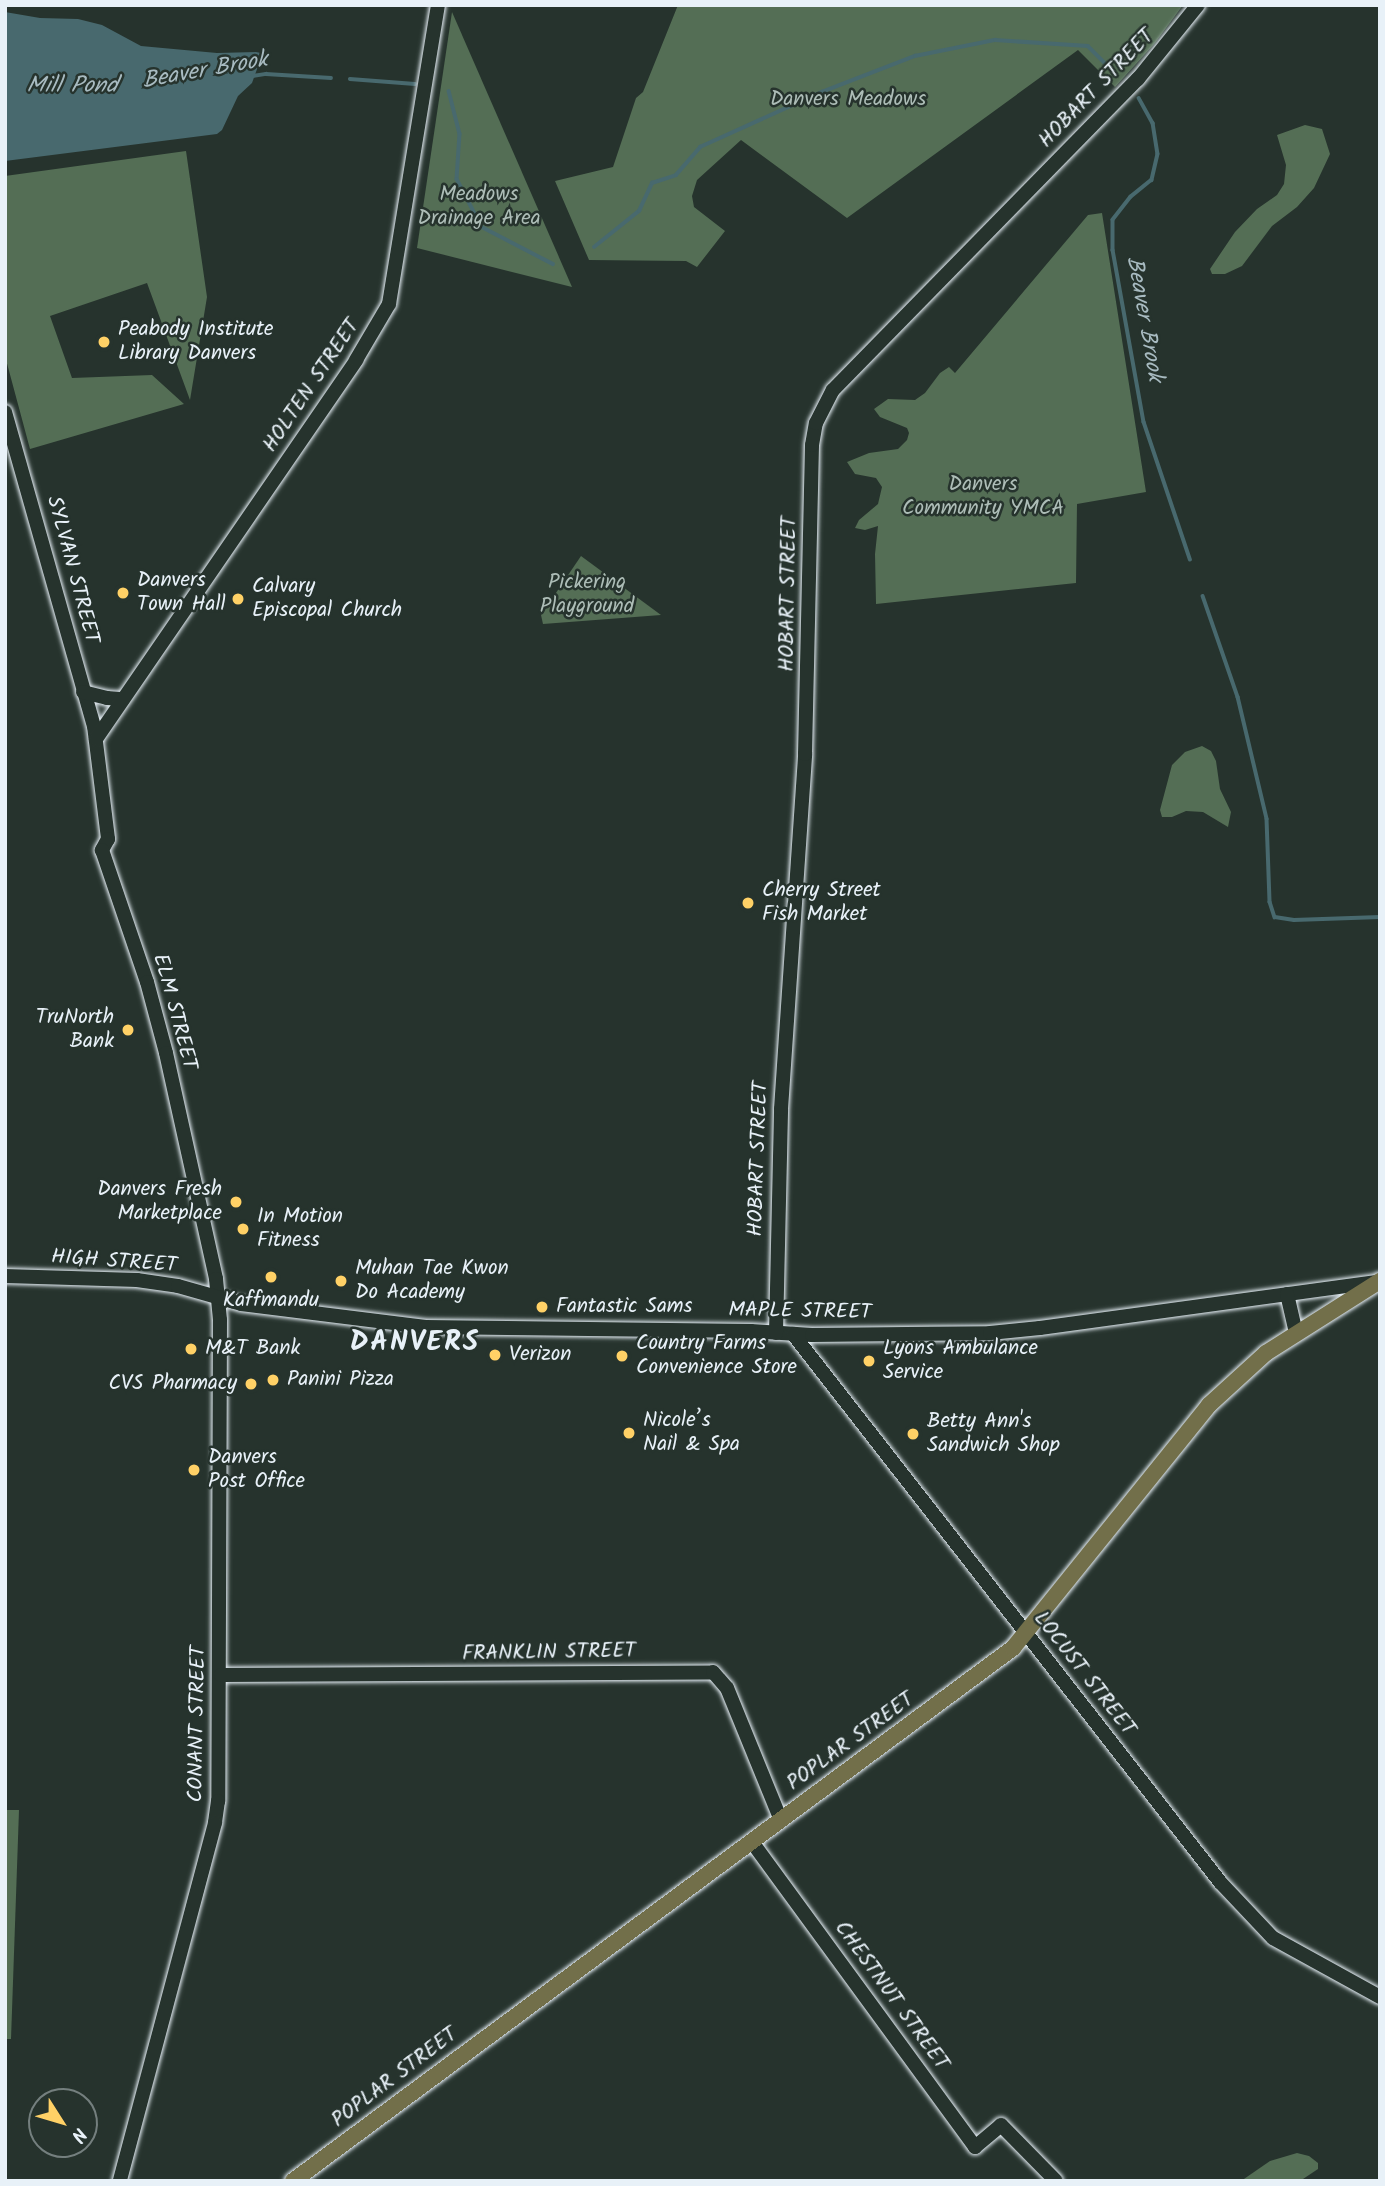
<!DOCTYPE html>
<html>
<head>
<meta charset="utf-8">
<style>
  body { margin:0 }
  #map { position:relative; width:1385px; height:2186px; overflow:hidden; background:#26332d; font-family:Kalam,sans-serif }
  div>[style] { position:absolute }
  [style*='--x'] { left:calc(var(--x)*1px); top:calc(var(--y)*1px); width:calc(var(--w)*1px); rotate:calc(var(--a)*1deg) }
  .green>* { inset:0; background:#546e55 }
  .water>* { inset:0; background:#48696e }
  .stream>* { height:3.5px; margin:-1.75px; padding:0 1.75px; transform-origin:1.75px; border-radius:1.75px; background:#48696e }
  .roads { filter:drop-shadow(0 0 2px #e8f1f8) drop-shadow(0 0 2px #e8f1f8) }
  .secondary>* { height:14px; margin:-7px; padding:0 7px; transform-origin:7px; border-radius:7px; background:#26332d }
  .primary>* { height:16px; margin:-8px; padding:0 8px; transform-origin:8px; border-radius:8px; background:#726f4a }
  .dots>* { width:19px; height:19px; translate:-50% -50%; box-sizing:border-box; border:4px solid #26332d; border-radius:50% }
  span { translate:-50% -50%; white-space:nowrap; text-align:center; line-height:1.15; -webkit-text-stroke:5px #26332d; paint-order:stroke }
  .street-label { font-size:21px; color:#e8f1f8 }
  .park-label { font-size:21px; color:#adbdb7 }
  .poi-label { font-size:21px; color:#e8f1f8 }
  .left { translate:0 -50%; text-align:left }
  .right { translate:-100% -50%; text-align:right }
  .water-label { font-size:23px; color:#a8bbc1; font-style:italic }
  .district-label { font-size:28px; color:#e8f1f8; font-weight:700; letter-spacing:2px }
  .frame { position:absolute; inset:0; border:7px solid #e8f1f8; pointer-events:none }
  .north { position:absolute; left:28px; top:2088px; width:70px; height:70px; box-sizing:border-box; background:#26332d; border:2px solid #747f7e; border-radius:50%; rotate:127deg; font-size:19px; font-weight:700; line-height:28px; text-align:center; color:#e8f1f8 }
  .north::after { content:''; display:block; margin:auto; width:24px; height:32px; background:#ffd166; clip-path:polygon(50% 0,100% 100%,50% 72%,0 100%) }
</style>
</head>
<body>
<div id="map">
  <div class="green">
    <div style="clip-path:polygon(678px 5px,1183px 5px,1155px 43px,1115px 87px,1078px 50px,847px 218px,741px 140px,697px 180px,692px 196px,694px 207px,725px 231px,697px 267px,686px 261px,589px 260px,555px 181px,613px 167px,636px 98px,643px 92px)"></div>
    <div style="clip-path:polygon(452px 12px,572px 287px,417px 248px)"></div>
    <div style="clip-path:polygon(1305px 125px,1322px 129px,1330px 154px,1314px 188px,1297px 207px,1272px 226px,1242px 266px,1225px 274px,1212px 274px,1210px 269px,1235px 232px,1257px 209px,1277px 195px,1284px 184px,1286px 165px,1277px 135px)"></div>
    <div style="clip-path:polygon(186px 151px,207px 297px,190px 400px,147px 283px,50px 316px,72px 378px,152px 375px,184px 404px,30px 449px,5px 356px,5px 176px)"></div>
    <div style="clip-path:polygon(1102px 213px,1146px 492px,1077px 504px,1076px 583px,876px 604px,875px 554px,878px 526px,865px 530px,855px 528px,859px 520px,878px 504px,882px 487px,876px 478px,855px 474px,847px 462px,869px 453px,898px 449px,907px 440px,909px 433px,907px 428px,880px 417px,874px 409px,888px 399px,915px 400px,925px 393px,940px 373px,949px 367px,955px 373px,1088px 215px)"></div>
    <div style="clip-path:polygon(581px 556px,661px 615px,543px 624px,541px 615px)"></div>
    <div style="clip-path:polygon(1202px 746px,1211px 751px,1216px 761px,1220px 789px,1231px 812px,1228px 827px,1203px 812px,1186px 811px,1172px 817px,1162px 817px,1160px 810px,1172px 765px,1185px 752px)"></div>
    <div style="clip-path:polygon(5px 1810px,19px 1810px,11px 2039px,5px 2039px)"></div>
    <div style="clip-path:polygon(1297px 2153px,1309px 2156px,1318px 2163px,1318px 2169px,1300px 2181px,1241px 2181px,1270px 2161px)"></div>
  </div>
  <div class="water">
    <div style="clip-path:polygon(5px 12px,40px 18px,78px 19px,102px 25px,141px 46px,217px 53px,256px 52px,261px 53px,261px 58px,252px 83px,238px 96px,222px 130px,217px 134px,5px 161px)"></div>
  </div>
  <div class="stream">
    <div style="--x:253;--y:76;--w:13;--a:-9"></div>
    <div style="--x:266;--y:74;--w:65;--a:3.5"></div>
    <div style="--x:350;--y:79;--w:65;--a:4.4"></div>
    <div style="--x:449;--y:91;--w:44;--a:75.7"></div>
    <div style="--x:460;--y:134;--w:45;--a:93.8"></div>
    <div style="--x:457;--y:179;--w:54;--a:62.5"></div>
    <div style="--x:482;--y:227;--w:80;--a:27.5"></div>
    <div style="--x:1139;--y:98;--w:29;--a:61"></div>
    <div style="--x:1153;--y:123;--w:31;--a:81"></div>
    <div style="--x:1158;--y:154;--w:27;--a:103"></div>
    <div style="--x:1152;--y:180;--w:27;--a:141"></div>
    <div style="--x:1131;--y:197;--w:29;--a:128"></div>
    <div style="--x:1113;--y:220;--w:30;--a:90"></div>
    <div style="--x:1113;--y:250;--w:175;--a:79.8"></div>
    <div style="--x:1144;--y:422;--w:145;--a:71.4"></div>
    <div style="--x:594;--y:247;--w:58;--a:-38.7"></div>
    <div style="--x:639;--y:211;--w:31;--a:-65"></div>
    <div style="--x:652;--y:183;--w:25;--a:-18"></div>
    <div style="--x:676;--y:175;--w:37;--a:-49"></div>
    <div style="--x:700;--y:147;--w:134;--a:-24.3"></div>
    <div style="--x:822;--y:92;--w:100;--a:-21.2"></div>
    <div style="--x:915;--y:56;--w:82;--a:-11.3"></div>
    <div style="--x:995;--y:40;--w:93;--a:3.7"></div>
    <div style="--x:1088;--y:46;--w:40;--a:45"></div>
    <div style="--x:1203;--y:596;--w:107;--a:70.9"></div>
    <div style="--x:1238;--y:697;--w:125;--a:76.6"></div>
    <div style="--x:1267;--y:819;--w:83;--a:87.9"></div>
    <div style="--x:1270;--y:902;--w:16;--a:72"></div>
    <div style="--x:1275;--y:917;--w:19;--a:9"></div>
    <div style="--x:1294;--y:920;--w:86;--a:-2"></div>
  </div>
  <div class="roads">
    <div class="secondary">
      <div style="--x:5;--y:412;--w:326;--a:74.2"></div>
      <div style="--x:94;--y:726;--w:114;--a:82.9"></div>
      <div style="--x:108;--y:839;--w:13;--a:119"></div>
      <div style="--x:102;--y:850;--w:139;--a:71.2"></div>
      <div style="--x:147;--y:982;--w:73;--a:75"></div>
      <div style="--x:166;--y:1053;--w:231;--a:77.5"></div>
      <div style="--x:216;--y:1279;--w:41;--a:84.4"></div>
      <div style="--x:220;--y:1320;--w:481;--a:90.2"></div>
      <div style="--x:218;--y:1801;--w:22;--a:98"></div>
      <div style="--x:215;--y:1823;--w:370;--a:104.9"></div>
      <div style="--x:83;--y:692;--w:25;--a:14"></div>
      <div style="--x:107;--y:698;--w:16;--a:4"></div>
      <div style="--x:96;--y:739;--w:460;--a:-55.5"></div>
      <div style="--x:356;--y:360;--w:65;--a:-59.5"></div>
      <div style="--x:389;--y:304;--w:303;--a:-80.7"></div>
      <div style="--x:5;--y:1276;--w:132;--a:1.7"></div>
      <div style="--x:137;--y:1280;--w:41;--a:8.3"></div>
      <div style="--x:178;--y:1286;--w:66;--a:15.9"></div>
      <div style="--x:241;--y:1304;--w:186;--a:7.1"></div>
      <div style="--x:426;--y:1327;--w:325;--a:0.7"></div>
      <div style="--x:751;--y:1331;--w:61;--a:3.8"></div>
      <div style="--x:812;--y:1335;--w:178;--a:-0.6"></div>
      <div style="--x:990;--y:1333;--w:50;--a:-5.7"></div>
      <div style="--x:1040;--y:1328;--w:338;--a:-7.8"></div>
      <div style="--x:1287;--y:1294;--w:40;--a:77"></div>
      <div style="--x:776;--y:1333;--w:224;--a:-88.7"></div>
      <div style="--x:781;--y:1109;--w:356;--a:-86.1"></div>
      <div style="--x:805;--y:754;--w:309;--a:-88.7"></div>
      <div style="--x:812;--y:445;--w:22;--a:-80"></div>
      <div style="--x:816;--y:423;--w:37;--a:-63"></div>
      <div style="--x:833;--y:390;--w:436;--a:-45.6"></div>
      <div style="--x:1138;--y:79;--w:95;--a:-51"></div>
      <div style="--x:793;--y:1334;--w:695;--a:52.07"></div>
      <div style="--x:1220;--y:1882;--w:77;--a:46.6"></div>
      <div style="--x:1273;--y:1938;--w:122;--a:28.9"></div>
      <div style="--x:221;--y:1675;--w:492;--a:-0.3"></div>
      <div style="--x:713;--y:1672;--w:21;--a:49"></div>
      <div style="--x:727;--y:1688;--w:143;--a:67.8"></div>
      <div style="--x:752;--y:1842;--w:378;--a:53.8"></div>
      <div style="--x:975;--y:2147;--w:34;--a:-40"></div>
      <div style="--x:1001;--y:2125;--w:78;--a:45.5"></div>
    </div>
    <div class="primary">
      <div style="--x:293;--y:2181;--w:896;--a:-36.51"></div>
      <div style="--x:1013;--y:1648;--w:312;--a:-51.1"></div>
      <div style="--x:1209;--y:1405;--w:77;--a:-42.4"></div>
      <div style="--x:1266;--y:1353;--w:135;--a:-32.3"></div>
    </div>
  </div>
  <div class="dots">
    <div style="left:104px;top:342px;background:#ffd166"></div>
    <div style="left:123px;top:593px;background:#ffd166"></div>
    <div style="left:238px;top:599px;background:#ffd166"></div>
    <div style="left:748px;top:903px;background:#ffd166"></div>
    <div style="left:128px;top:1030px;background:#ffd166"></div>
    <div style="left:236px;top:1202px;background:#ffd166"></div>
    <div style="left:243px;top:1229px;background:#ffd166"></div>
    <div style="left:271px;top:1277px;background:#ffd166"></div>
    <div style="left:341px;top:1281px;background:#ffd166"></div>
    <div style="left:542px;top:1307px;background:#ffd166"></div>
    <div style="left:191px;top:1349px;background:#ffd166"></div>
    <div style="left:495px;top:1355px;background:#ffd166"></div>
    <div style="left:622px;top:1356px;background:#ffd166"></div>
    <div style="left:869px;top:1361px;background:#ffd166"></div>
    <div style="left:273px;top:1380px;background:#ffd166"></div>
    <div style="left:251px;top:1384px;background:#ffd166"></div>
    <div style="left:629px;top:1433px;background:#ffd166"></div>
    <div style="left:913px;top:1434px;background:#ffd166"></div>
    <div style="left:194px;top:1470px;background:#ffd166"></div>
  </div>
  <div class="street-label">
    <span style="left:1097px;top:89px;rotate:-46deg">HOBART STREET</span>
    <span style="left:312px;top:386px;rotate:-56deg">HOLTEN STREET</span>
    <span style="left:72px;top:570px;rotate:75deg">SYLVAN STREET</span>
    <span style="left:789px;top:594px;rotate:-89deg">HOBART STREET</span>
    <span style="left:174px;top:1012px;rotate:75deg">ELM STREET</span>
    <span style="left:759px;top:1159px;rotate:-88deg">HOBART STREET</span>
    <span style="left:114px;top:1262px;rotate:4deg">HIGH STREET</span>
    <span style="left:800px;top:1312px;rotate:1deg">MAPLE STREET</span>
    <span style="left:549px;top:1653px;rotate:-1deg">FRANKLIN STREET</span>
    <span style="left:1084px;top:1674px;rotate:52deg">LOCUST STREET</span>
    <span style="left:198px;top:1724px;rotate:-89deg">CONANT STREET</span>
    <span style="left:851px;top:1742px;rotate:-36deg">POPLAR STREET</span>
    <span style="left:891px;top:1996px;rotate:54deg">CHESTNUT STREET</span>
    <span style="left:395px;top:2078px;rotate:-37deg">POPLAR STREET</span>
  </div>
  <div class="park-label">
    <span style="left:848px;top:100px">Danvers Meadows</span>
    <span style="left:479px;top:207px">Meadows<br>Drainage Area</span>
    <span style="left:983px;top:497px">Danvers<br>Community YMCA</span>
    <span style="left:587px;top:595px">Pickering<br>Playground</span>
  </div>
  <div class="poi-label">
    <span class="left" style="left:118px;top:342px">Peabody Institute<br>Library Danvers</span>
    <span class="left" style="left:137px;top:593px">Danvers<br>Town Hall</span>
    <span class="left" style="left:252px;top:599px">Calvary<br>Episcopal Church</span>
    <span class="left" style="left:762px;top:903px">Cherry Street<br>Fish Market</span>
    <span class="right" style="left:114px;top:1030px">TruNorth<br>Bank</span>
    <span class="right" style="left:222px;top:1202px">Danvers Fresh<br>Marketplace</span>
    <span class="left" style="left:257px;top:1229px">In Motion<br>Fitness</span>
    <span class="left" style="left:355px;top:1281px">Muhan Tae Kwon<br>Do Academy</span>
    <span style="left:271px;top:1301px">Kaffmandu</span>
    <span class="left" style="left:556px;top:1307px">Fantastic Sams</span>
    <span class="left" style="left:636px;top:1356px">Country Farms<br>Convenience Store</span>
    <span class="left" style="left:205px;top:1349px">M&amp;T Bank</span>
    <span class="left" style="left:883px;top:1361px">Lyons Ambulance<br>Service</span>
    <span class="left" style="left:509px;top:1355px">Verizon</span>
    <span class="left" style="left:287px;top:1380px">Panini Pizza</span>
    <span class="right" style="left:237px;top:1384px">CVS Pharmacy</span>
    <span class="left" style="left:643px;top:1433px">Nicole’s<br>Nail &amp; Spa</span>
    <span class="left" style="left:927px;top:1434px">Betty Ann's<br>Sandwich Shop</span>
    <span class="left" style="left:208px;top:1470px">Danvers<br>Post Office</span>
  </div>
  <div class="water-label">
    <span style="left:205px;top:71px;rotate:-10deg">Beaver Brook</span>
    <span style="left:72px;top:86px">Mill Pond</span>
    <span style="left:1144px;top:319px;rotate:80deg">Beaver Brook</span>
  </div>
  <div class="district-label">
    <span style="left:415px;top:1343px">DANVERS</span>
  </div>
  <div class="frame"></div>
  <div class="north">N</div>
</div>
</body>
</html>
